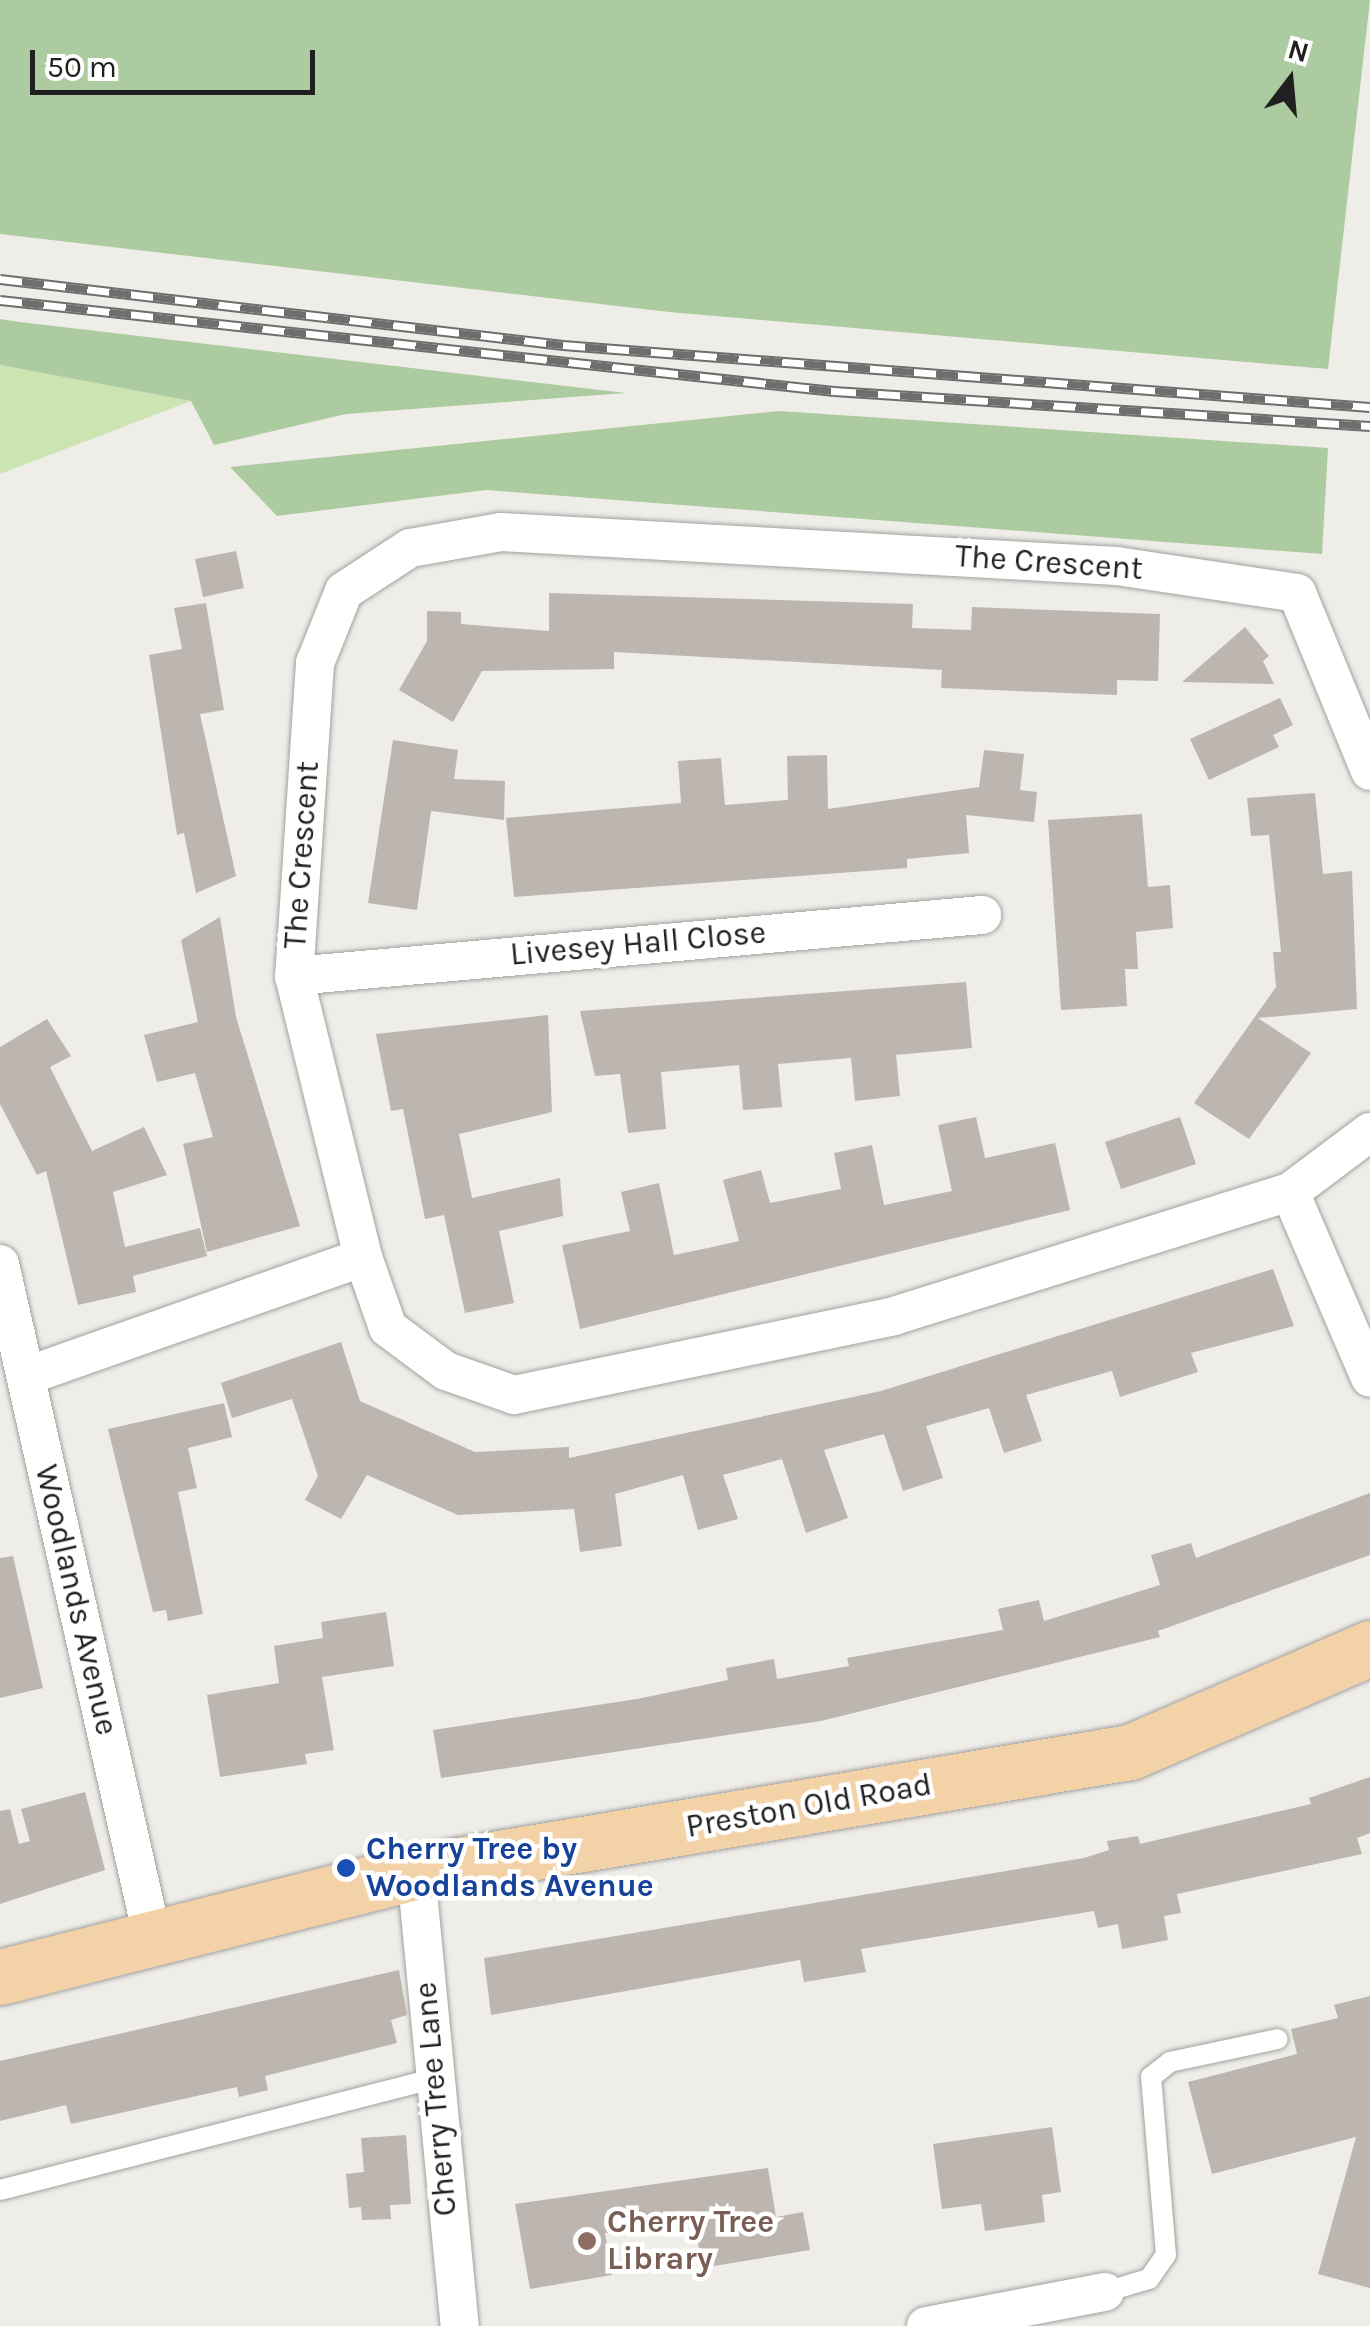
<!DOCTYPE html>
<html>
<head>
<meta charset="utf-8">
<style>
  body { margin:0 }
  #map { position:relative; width:1370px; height:2326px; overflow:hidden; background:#efede7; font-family:Karla,sans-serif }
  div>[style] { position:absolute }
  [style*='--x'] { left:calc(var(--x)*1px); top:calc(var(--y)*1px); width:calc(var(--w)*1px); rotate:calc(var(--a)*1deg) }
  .grass>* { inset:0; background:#cce4b2 }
  .forest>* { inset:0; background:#adcba0 }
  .building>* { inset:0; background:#bdb6b0 }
  .roads { filter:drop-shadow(0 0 2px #a1a1a1) drop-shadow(0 0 2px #a1a1a1) }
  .lane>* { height:20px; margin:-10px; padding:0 10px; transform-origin:10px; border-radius:10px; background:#fff }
  .street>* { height:38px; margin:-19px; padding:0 19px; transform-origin:19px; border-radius:19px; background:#fff }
  .primary>* { height:55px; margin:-27.5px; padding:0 27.5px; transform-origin:27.5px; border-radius:27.5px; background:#f3d2a8 }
  .rail>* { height:11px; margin-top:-5.5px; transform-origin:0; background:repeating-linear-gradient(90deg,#fff 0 22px,#6e6e6e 0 44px); box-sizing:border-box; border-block:2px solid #6e6e6e }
  .dots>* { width:28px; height:28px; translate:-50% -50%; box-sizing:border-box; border:5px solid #fff; border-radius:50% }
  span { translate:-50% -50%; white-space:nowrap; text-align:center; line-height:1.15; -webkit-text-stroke:9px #fff; paint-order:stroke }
  .street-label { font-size:32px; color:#202020 }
  .transit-label { font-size:32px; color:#164399; font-weight:700 }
  .left { translate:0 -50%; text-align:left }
  .education-label { font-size:32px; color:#785e54; font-weight:700 }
  .north { position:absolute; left:1240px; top:30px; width:100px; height:100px; -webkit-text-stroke:8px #fff; paint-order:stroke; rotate:16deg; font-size:28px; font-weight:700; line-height:40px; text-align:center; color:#202020 }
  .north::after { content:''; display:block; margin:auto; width:35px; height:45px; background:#202020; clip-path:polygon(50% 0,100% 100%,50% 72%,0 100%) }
  .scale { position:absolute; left:30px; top:50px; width:285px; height:45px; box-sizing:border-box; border:5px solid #202020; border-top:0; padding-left:12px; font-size:30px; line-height:35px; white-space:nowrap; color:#202020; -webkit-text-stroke:8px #fff; paint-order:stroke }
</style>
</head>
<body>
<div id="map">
  <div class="grass">
    <div style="clip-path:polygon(0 365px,191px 401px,0 474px)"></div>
  </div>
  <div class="forest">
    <div style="clip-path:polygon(0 0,1370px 0,1328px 369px,669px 312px,0 234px)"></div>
    <div style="clip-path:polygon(0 319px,20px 322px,626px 393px,346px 414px,214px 445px,191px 401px,0 365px)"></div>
    <div style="clip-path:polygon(779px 411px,1328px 448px,1322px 554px,486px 490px,277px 516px,230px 467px)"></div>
  </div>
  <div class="building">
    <div style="clip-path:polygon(236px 551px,244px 588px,203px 597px,195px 559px)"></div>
    <div style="clip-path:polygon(549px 593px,913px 604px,912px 628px,971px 630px,972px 607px,1160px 614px,1158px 681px,1117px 680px,1117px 695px,941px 688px,942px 670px,614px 652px,614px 669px,482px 671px,453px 722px,399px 690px,427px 641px,427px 611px,461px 612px,461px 624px,549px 631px)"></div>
    <div style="clip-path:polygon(206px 603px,224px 710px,200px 714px,236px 876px,196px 893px,184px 833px,177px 835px,149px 655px,182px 649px,174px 608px)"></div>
    <div style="clip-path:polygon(1245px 627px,1269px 656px,1263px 661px,1274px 684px,1182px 682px)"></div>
    <div style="clip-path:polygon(1280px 698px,1293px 725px,1273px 735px,1279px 747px,1209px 780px,1190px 739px)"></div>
    <div style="clip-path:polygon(393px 740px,458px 750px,454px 779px,505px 781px,504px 820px,431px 811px,417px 910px,368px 903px)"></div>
    <div style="clip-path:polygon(984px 750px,1024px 754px,1020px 790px,1037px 792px,1034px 822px,966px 815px,969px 853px,907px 859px,907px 868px,514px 897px,506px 818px,681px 803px,678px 761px,721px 758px,725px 805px,788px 800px,787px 756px,827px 755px,828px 809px,979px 787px)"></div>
    <div style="clip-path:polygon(1315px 793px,1323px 874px,1352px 871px,1357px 1009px,1258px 1018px,1311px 1053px,1249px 1139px,1194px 1103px,1276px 987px,1273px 952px,1281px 952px,1269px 835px,1251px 836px,1247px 798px)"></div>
    <div style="clip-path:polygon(1142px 814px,1148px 887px,1170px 885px,1173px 928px,1136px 932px,1138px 969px,1125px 969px,1127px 1006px,1061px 1010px,1048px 820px)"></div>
    <div style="clip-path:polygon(220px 917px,236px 1017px,300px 1226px,207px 1252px,183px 1144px,213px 1137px,195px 1073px,157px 1082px,144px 1035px,198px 1022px,181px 940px)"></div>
    <div style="clip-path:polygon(966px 982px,972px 1048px,896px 1055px,900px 1096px,855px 1101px,851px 1058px,778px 1064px,782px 1107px,743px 1110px,739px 1065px,661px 1072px,666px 1129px,628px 1133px,620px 1074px,595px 1076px,580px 1011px)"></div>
    <div style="clip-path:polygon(548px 1015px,552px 1112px,459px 1134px,472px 1198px,560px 1178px,563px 1216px,499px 1231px,514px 1303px,465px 1313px,444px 1215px,425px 1219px,403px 1109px,391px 1111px,376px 1034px)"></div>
    <div style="clip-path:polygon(47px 1019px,71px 1056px,50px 1067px,92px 1151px,144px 1127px,167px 1175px,113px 1192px,125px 1247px,200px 1228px,207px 1256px,133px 1276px,136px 1292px,78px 1305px,46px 1171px,37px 1175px,0 1104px,0 1047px)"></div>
    <div style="clip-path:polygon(976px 1117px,985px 1158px,1055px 1143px,1070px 1210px,580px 1329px,562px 1245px,630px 1231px,621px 1192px,659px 1183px,674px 1255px,708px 1248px,739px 1241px,723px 1180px,761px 1170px,770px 1203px,841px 1189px,834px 1153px,872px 1145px,884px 1205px,952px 1191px,938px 1125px)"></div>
    <div style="clip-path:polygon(1180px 1117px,1196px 1164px,1121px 1189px,1105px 1142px)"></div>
    <div style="clip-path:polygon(1273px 1269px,1294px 1326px,1191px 1353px,1198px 1372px,1120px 1397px,1112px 1371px,1026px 1395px,1042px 1441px,1004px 1453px,989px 1408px,926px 1426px,943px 1478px,903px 1491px,884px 1434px,824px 1450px,848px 1518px,806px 1533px,782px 1459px,723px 1475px,738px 1519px,698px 1530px,683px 1475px,615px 1494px,622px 1546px,580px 1552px,574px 1509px,458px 1515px,367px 1475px,341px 1519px,305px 1500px,318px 1476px,292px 1399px,232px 1418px,221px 1383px,341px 1342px,360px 1401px,475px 1452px,569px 1447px,569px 1458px,881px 1391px)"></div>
    <div style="clip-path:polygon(224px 1403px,232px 1437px,188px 1448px,197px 1488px,178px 1492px,203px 1614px,168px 1621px,166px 1610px,153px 1612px,108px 1429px)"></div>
    <div style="clip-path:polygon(1370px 1493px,1370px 1555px,1158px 1631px,1160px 1637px,821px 1721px,441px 1778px,433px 1730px,637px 1699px,728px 1680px,726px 1668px,774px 1659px,777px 1679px,849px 1666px,847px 1658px,1003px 1630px,998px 1609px,1039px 1600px,1044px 1621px,1160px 1585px,1151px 1555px,1191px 1543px,1196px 1558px)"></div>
    <div style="clip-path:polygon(13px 1556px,43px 1688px,0 1698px,0 1558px)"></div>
    <div style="clip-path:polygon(386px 1612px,394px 1666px,322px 1677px,334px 1750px,305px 1754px,307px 1764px,220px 1777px,207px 1695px,279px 1683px,274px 1646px,323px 1638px,321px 1622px)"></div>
    <div style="clip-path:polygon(1370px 1777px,1370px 1833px,1357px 1838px,1362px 1854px,1177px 1894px,1181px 1913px,1164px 1916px,1168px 1940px,1122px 1949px,1118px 1924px,1098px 1928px,1094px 1911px,861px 1949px,866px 1972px,804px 1982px,800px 1960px,491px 2015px,484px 1958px,1084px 1858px,1109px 1850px,1107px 1841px,1138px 1836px,1140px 1844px,1311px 1804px,1309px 1798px)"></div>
    <div style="clip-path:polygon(85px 1792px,105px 1870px,0 1904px,0 1811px,10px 1809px,19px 1844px,30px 1841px,21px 1809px)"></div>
    <div style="clip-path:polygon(399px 1970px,407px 2015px,391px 2020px,397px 2043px,265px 2076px,268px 2090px,239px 2097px,237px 2087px,71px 2124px,66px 2105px,0 2121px,0 2061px)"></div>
    <div style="clip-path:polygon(1370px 1996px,1370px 2288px,1318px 2274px,1356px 2137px,1212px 2174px,1188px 2082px,1297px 2054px,1291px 2029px,1338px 2018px,1334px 2005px)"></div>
    <div style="clip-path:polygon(1052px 2127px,1061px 2192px,1042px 2195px,1045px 2222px,985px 2231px,981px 2204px,942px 2209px,933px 2144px)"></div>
    <div style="clip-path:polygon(406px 2135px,411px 2204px,390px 2205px,391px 2219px,362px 2220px,361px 2207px,349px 2208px,346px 2174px,364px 2172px,361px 2138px)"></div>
    <div style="clip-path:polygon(768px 2168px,776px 2217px,803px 2212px,810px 2250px,702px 2268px,694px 2218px,605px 2233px,612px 2275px,530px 2289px,515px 2204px)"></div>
  </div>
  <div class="roads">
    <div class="lane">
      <div style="--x:0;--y:2190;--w:449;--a:-14.4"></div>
      <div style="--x:1105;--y:2292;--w:46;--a:-16.5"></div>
      <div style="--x:1149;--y:2279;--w:29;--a:-55"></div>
      <div style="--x:1166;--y:2255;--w:179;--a:-94.8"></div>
      <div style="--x:1151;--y:2077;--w:24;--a:-38"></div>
      <div style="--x:1170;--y:2062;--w:110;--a:-12"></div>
    </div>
    <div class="street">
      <div style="--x:1370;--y:771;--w:192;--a:-112.3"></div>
      <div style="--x:1297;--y:593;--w:182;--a:-171.5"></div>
      <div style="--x:1117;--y:566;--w:617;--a:-176.84"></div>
      <div style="--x:501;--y:532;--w:92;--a:170"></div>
      <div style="--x:410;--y:548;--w:79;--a:146.9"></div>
      <div style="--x:344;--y:591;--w:78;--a:111.9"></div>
      <div style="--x:315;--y:663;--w:314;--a:93.8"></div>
      <div style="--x:294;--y:976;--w:289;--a:76.2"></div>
      <div style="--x:363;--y:1257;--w:75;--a:70.6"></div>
      <div style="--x:388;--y:1328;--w:72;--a:36.6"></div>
      <div style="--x:446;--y:1371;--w:72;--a:19.4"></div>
      <div style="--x:514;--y:1395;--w:388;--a:-11.7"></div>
      <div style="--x:894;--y:1316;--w:415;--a:-17.4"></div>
      <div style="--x:1290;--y:1192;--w:100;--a:-36.9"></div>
      <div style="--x:294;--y:976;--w:691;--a:-5.07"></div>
      <div style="--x:1290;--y:1192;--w:202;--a:66.7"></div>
      <div style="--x:0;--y:1264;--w:689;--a:77.25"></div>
      <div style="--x:26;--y:1376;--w:357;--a:-19.4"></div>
      <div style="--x:416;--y:1872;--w:456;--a:84.5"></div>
      <div style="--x:926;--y:2326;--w:182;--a:-10.8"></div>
    </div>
    <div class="primary">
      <div style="--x:0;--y:1977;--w:429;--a:-14.2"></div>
      <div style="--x:416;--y:1872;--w:724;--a:-9.54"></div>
      <div style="--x:1130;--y:1752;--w:262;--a:-23.4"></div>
    </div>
  </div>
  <div class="rail">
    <div style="--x:0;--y:279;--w:567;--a:6.69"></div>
    <div style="--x:563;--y:345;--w:809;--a:4.39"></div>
    <div style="--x:0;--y:300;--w:839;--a:6.23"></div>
    <div style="--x:834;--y:391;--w:537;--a:3.74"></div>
  </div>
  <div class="dots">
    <div style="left:346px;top:1868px;background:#1a4fb4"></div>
    <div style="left:587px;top:2241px;background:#8d6e63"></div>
  </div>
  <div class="street-label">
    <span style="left:1049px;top:563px;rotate:4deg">The Crescent</span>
    <span style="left:302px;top:855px;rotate:-86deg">The Crescent</span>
    <span style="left:638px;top:944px;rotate:-5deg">Livesey Hall Close</span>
    <span style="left:76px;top:1600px;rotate:77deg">Woodlands Avenue</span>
    <span style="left:809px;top:1806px;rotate:-10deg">Preston Old Road</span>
    <span style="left:436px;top:2099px;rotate:-95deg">Cherry Tree Lane</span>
  </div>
  <div class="transit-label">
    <span class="left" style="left:366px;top:1868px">Cherry Tree by<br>Woodlands Avenue</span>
  </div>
  <div class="education-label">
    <span class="left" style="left:607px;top:2241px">Cherry Tree<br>Library</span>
  </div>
  <div class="north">N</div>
  <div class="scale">50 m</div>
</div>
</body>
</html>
